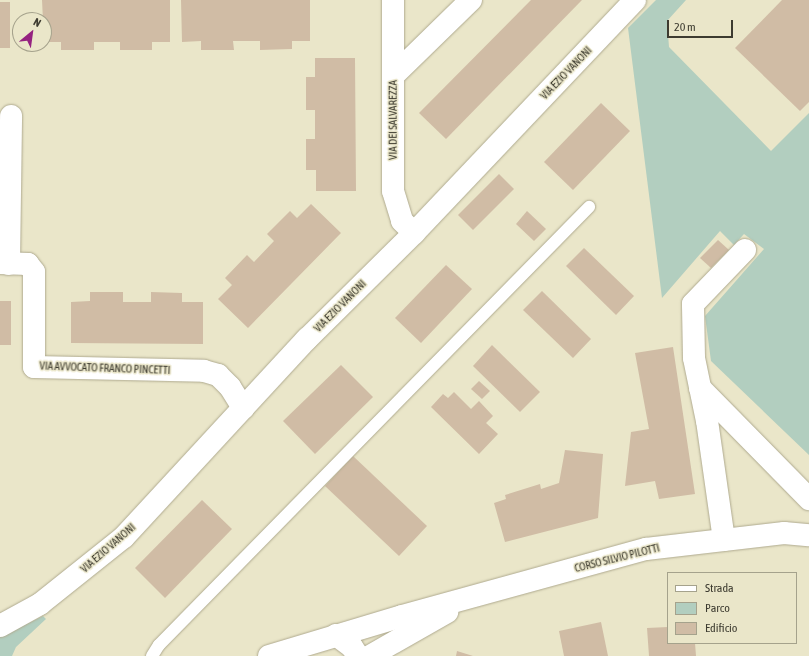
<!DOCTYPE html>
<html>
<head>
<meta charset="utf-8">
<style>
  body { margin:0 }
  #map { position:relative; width:809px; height:656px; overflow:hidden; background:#eae6c9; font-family:"Asap Condensed",sans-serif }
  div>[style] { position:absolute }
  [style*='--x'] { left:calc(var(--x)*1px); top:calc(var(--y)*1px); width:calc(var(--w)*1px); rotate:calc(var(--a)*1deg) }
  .green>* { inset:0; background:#b2cebf }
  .building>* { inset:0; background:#d0bca5 }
  .roads { filter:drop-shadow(0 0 1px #afaa8f) drop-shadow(0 0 1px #afaa8f) }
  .service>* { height:12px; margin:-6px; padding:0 6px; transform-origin:6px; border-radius:6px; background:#fff }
  .minor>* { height:22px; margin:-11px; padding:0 11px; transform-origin:11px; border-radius:11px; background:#fff }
  .tertiary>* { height:22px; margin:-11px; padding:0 11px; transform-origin:11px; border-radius:11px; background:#fff }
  span { translate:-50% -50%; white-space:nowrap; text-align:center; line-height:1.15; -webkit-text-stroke:3px #eae6c9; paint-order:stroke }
  .street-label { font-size:11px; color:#3d3b30 }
  .legend { position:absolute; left:667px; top:572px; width:130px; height:72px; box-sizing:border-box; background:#eae6c9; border:1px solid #a5a28c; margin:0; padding:5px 7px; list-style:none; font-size:12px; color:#3d3b30 }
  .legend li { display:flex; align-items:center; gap:8px; height:20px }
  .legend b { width:20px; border:1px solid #a5a28c }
  .north { position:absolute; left:12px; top:12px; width:40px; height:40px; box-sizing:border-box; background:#eae6c9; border:1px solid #a5a28c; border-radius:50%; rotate:29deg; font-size:11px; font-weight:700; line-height:16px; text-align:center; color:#3d3b30 }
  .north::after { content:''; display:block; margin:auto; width:14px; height:18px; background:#952280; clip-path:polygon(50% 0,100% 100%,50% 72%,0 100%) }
  .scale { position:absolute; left:667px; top:20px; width:66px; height:18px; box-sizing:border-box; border:2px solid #3d3b30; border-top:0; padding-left:5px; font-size:12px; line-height:14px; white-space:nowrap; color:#3d3b30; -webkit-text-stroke:3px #eae6c9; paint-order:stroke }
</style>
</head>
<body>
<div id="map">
  <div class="green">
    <div style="clip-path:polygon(656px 0,686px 0,667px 21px,669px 47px,771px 151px,809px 113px,809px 455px,711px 361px,705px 316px,764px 249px,744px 234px,734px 245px,720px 231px,662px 298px,628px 28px)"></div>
    <div style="clip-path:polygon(43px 616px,46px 619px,16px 647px,12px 656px,0 656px,0 637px)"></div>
  </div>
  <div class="building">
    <div style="clip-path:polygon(42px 0,170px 0,170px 42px,152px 42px,152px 50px,120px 50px,120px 42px,94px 42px,94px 50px,61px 50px,61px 42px,44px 42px)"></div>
    <div style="clip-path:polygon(181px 0,310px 0,310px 41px,292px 41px,292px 49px,260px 50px,260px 41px,233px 41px,234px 50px,201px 50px,201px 41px,182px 42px)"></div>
    <div style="clip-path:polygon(531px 0,582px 0,446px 139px,419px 113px)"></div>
    <div style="clip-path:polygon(782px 0,809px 0,809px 102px,800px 111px,735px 48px)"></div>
    <div style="clip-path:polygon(0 2px,10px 2px,10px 48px,0 48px)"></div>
    <div style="clip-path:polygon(315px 58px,355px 58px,356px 191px,316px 191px,316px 170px,306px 170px,306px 139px,315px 139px,315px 110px,306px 110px,306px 77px,315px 77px)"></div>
    <div style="clip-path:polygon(601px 103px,630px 131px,573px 190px,544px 162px)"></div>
    <div style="clip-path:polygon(499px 174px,514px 189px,473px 230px,458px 215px)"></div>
    <div style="clip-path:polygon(311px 204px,341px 233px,248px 328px,218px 299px,232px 285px,225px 278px,247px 255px,254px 262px,274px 241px,267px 234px,290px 211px,297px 218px)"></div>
    <div style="clip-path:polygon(527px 211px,546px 229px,534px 241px,516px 224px)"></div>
    <div style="clip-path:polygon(718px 240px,729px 250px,711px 268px,700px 258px)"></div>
    <div style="clip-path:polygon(584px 248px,634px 296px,616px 315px,566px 266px)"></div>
    <div style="clip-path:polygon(446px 265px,472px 289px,421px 343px,395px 318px)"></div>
    <div style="clip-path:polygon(542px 291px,591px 339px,573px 358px,523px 310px)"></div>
    <div style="clip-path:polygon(90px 292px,123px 292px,123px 302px,151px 302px,151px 292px,182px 293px,182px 302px,203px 302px,203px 344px,71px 343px,71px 302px,90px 301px)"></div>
    <div style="clip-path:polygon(0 301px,11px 301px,11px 345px,0 345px)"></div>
    <div style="clip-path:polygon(492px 345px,540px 392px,520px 412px,473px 366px)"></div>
    <div style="clip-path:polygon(673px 347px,695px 494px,659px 499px,655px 481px,625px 486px,631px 432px,649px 429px,635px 353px)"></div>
    <div style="clip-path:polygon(341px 365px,373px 397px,315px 454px,283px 421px)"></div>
    <div style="clip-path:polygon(479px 381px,490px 391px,482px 399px,471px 389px)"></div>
    <div style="clip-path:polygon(454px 392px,471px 409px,479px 401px,493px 416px,486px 423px,498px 434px,479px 454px,431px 407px,443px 394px,448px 398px)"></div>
    <div style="clip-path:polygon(565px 450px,603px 454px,598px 518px,505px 542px,494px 503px,506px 499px,505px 495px,540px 484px,541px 489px,559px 483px)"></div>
    <div style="clip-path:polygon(353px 456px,427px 526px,399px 556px,325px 486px)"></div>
    <div style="clip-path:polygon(202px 500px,232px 529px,165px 598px,135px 568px)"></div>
    <div style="clip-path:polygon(601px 622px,608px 656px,564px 656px,559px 631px)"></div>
    <div style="clip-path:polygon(668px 627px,668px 643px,695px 643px,696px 656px,649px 656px,647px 628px)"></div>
    <div style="clip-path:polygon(457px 651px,473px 656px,456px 656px)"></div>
  </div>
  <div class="roads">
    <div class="service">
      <div style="--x:152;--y:656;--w:13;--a:-58"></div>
      <div style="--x:159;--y:645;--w:614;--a:-45.53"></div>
    </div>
    <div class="minor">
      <div style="--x:393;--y:0;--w:191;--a:90"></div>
      <div style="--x:393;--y:191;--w:31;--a:73"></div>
      <div style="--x:402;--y:221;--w:17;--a:45"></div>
      <div style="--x:393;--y:76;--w:109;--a:-44.3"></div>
      <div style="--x:0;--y:263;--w:28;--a:2"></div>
      <div style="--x:28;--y:264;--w:10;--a:53"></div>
      <div style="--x:34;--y:272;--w:95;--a:90"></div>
      <div style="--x:34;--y:367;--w:170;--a:1.3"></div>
      <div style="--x:204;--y:371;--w:15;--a:16"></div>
      <div style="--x:218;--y:375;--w:17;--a:45"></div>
      <div style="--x:230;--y:387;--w:25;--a:58"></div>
      <div style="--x:9;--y:264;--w:148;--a:-89.2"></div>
      <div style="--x:700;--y:388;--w:156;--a:45.5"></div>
      <div style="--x:724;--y:540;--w:120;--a:-98.1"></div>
      <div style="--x:707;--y:421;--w:64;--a:-101.7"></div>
      <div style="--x:694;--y:358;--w:54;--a:-91.1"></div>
      <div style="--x:693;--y:304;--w:75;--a:-46.1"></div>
      <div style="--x:0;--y:626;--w:46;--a:-28.8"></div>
      <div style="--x:40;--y:604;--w:107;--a:-38.6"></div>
      <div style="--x:124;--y:537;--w:270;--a:-47.3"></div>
      <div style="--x:307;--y:339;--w:151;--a:-44.7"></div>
      <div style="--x:414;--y:233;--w:321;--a:-46.5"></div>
    </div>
    <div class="tertiary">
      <div style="--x:336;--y:635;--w:20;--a:37"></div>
      <div style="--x:352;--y:647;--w:11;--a:56"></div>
      <div style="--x:269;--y:656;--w:139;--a:-16.7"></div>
      <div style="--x:402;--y:616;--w:253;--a:-15.4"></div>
      <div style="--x:646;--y:549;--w:139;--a:-6.6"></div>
      <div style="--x:784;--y:533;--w:25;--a:5"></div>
      <div style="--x:370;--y:656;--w:89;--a:-29.7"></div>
    </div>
  </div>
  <div class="street-label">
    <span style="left:566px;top:73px;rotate:-46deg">VIA EZIO VANONI</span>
    <span style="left:393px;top:120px;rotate:-90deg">VIA DEI SALVAREZZA</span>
    <span style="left:340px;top:306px;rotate:-45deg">VIA EZIO VANONI</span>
    <span style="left:105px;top:368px;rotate:2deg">VIA AVVOCATO FRANCO PINCETTI</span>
    <span style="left:108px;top:548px;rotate:-41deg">VIA EZIO VANONI</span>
    <span style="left:617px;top:558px;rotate:-14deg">CORSO SILVIO PILOTTI</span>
  </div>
  <ul class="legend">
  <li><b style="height:5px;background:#fff"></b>Strada</li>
  <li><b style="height:11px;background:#b2cebf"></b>Parco</li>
  <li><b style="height:11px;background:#d0bca5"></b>Edificio</li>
  </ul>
  <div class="north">N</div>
  <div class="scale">20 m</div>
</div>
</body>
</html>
